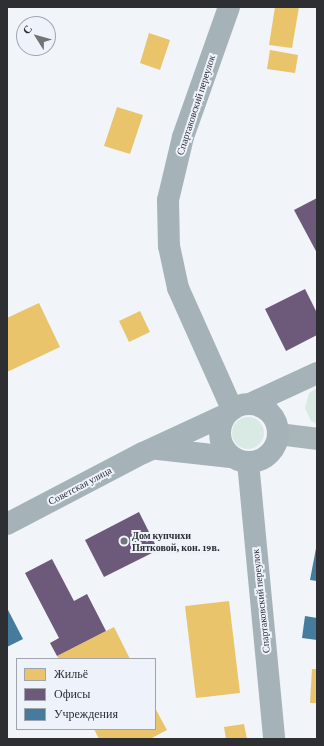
<!DOCTYPE html>
<html>
<head>
<meta charset="utf-8">
<style>
  body { margin:0 }
  #map { position:relative; width:324px; height:746px; overflow:hidden; background:#f1f4f8; font-family:"Crimson Pro",serif }
  div>[style] { position:absolute }
  [style*='--x'] { left:calc(var(--x)*1px); top:calc(var(--y)*1px); width:calc(var(--w)*1px); rotate:calc(var(--a)*1deg) }
  .green>* { inset:0; background:#d9eae4 }
  .round { border-radius:50% }
  .homes>* { inset:0; background:#e9c46a }
  .offices>* { inset:0; background:#6d597a }
  .public>* { inset:0; background:#457b9d }
  .tertiary>* { height:22px; margin:-11px; padding:0 11px; transform-origin:11px; border-radius:11px; background:#a8b5b9 }
  .secondary>* { height:22px; margin:-11px; padding:0 11px; transform-origin:11px; border-radius:11px; background:#a5b3b9 }
  .secondary>.ring { margin:-11px; padding:0; box-sizing:content-box; background:none; border:22px solid #a5b3b9; border-radius:50% }
  .dots>* { width:11px; height:11px; translate:-50% -50%; box-sizing:border-box; border:2px solid #eef3fb; border-radius:50% }
  span { translate:-50% -50%; white-space:nowrap; text-align:center; line-height:1.15; -webkit-text-stroke:4px #eef3fb; paint-order:stroke }
  .street-label { font-size:10px; color:#2d2f32 }
  .poi-label { font-size:10px; color:#2d2f32; font-weight:700 }
  .left { translate:0 -50%; text-align:left }
  .frame { position:absolute; inset:0; border:8px solid #2d2f32; pointer-events:none }
  .legend { position:absolute; left:16px; top:658px; width:140px; height:72px; box-sizing:border-box; background:#eef3fb; border:1px solid #a1a5ab; margin:0; padding:5px 7px; list-style:none; font-size:12px; color:#2d2f32 }
  .legend li { display:flex; align-items:center; gap:8px; height:20px }
  .legend b { width:20px; border:1px solid #a1a5ab }
  .north { position:absolute; left:16px; top:16px; width:40px; height:40px; box-sizing:border-box; background:#eef3fb; border:1px solid #a1a5ab; border-radius:50%; rotate:307deg; font-size:11px; font-weight:700; line-height:16px; text-align:center; color:#2d2f32 }
  .north::after { content:''; display:block; margin:auto; width:14px; height:18px; background:#727477; clip-path:polygon(50% 0,100% 100%,50% 72%,0 100%) }
</style>
</head>
<body>
<div id="map">
  <div class="green">
    <div style="clip-path:polygon(317px 388px,317px 424px,311px 421px,305px 408px,309px 393px)"></div>
    <div class="round" style="left:232px;top:417px;width:32px;height:32px"></div>
  </div>
  <div class="homes">
    <div style="clip-path:polygon(275px 7px,299px 7px,292px 48px,269px 45px)"></div>
    <div style="clip-path:polygon(149px 33px,170px 40px,160px 70px,140px 63px)"></div>
    <div style="clip-path:polygon(270px 50px,298px 55px,295px 73px,267px 69px)"></div>
    <div style="clip-path:polygon(117px 107px,143px 115px,130px 154px,104px 146px)"></div>
    <div style="clip-path:polygon(39px 303px,60px 347px,7px 372px,7px 318px)"></div>
    <div style="clip-path:polygon(140px 311px,150px 332px,129px 342px,119px 321px)"></div>
    <div style="clip-path:polygon(229px 601px,240px 693px,196px 698px,185px 606px)"></div>
    <div style="clip-path:polygon(114px 627px,130px 659px,59px 659px,57px 656px)"></div>
    <div style="clip-path:polygon(312px 669px,317px 669px,317px 703px,310px 703px)"></div>
    <div style="clip-path:polygon(155px 708px,167px 730px,150px 739px,99px 739px,94px 729px,155px 729px)"></div>
    <div style="clip-path:polygon(244px 724px,247px 739px,226px 739px,224px 727px)"></div>
  </div>
  <div class="offices">
    <div style="clip-path:polygon(317px 198px,317px 253px,294px 210px)"></div>
    <div style="clip-path:polygon(305px 289px,317px 313px,317px 335px,286px 351px,265px 309px)"></div>
    <div style="clip-path:polygon(139px 512px,158px 550px,104px 577px,85px 540px)"></div>
    <div style="clip-path:polygon(52px 559px,74px 601px,87px 594px,106px 631px,57px 656px,50px 643px,59px 638px,25px 573px)"></div>
  </div>
  <div class="public">
    <div style="clip-path:polygon(317px 543px,317px 581px,310px 580px)"></div>
    <div style="clip-path:polygon(7px 608px,23px 639px,7px 647px)"></div>
    <div style="clip-path:polygon(305px 616px,317px 618px,317px 640px,302px 638px)"></div>
  </div>
  <div class="tertiary">
    <div style="--x:278;--y:434;--w:39;--a:7"></div>
  </div>
  <div class="secondary">
    <div style="--x:229;--y:7;--w:138;--a:109.5"></div>
    <div style="--x:183;--y:137;--w:65;--a:103.4"></div>
    <div style="--x:168;--y:200;--w:46;--a:88.8"></div>
    <div style="--x:169;--y:246;--w:43;--a:77.9"></div>
    <div style="--x:178;--y:288;--w:133;--a:65.9"></div>
    <div class="ring" style="left:220px;top:404px;width:36px;height:36px"></div>
    <div style="--x:250;--y:404;--w:74;--a:-24.8"></div>
    <div style="--x:158;--y:449;--w:73;--a:6.3"></div>
    <div style="--x:248;--y:462;--w:278;--a:84.6"></div>
    <div style="--x:7;--y:524;--w:153;--a:-27.6"></div>
    <div style="--x:143;--y:453;--w:90;--a:-24.9"></div>
  </div>
  <div class="dots">
    <div style="left:124px;top:541px;background:#727477"></div>
  </div>
  <div class="street-label">
    <span style="left:196px;top:105px;rotate:-72deg">Спартаковский переулок</span>
    <span style="left:80px;top:486px;rotate:-28deg">Советская улица</span>
    <span style="left:261px;top:601px;rotate:-96deg">Спартаковский переулок</span>
  </div>
  <div class="poi-label">
    <span class="left" style="left:132px;top:541px">Дом купчихи<br>Пятковой, кон. 19в.</span>
  </div>
  <div class="frame"></div>
  <ul class="legend">
  <li><b style="height:11px;background:#e9c46a"></b>Жильё</li>
  <li><b style="height:11px;background:#6d597a"></b>Офисы</li>
  <li><b style="height:11px;background:#457b9d"></b>Учреждения</li>
  </ul>
  <div class="north">С</div>
</div>
</body>
</html>
